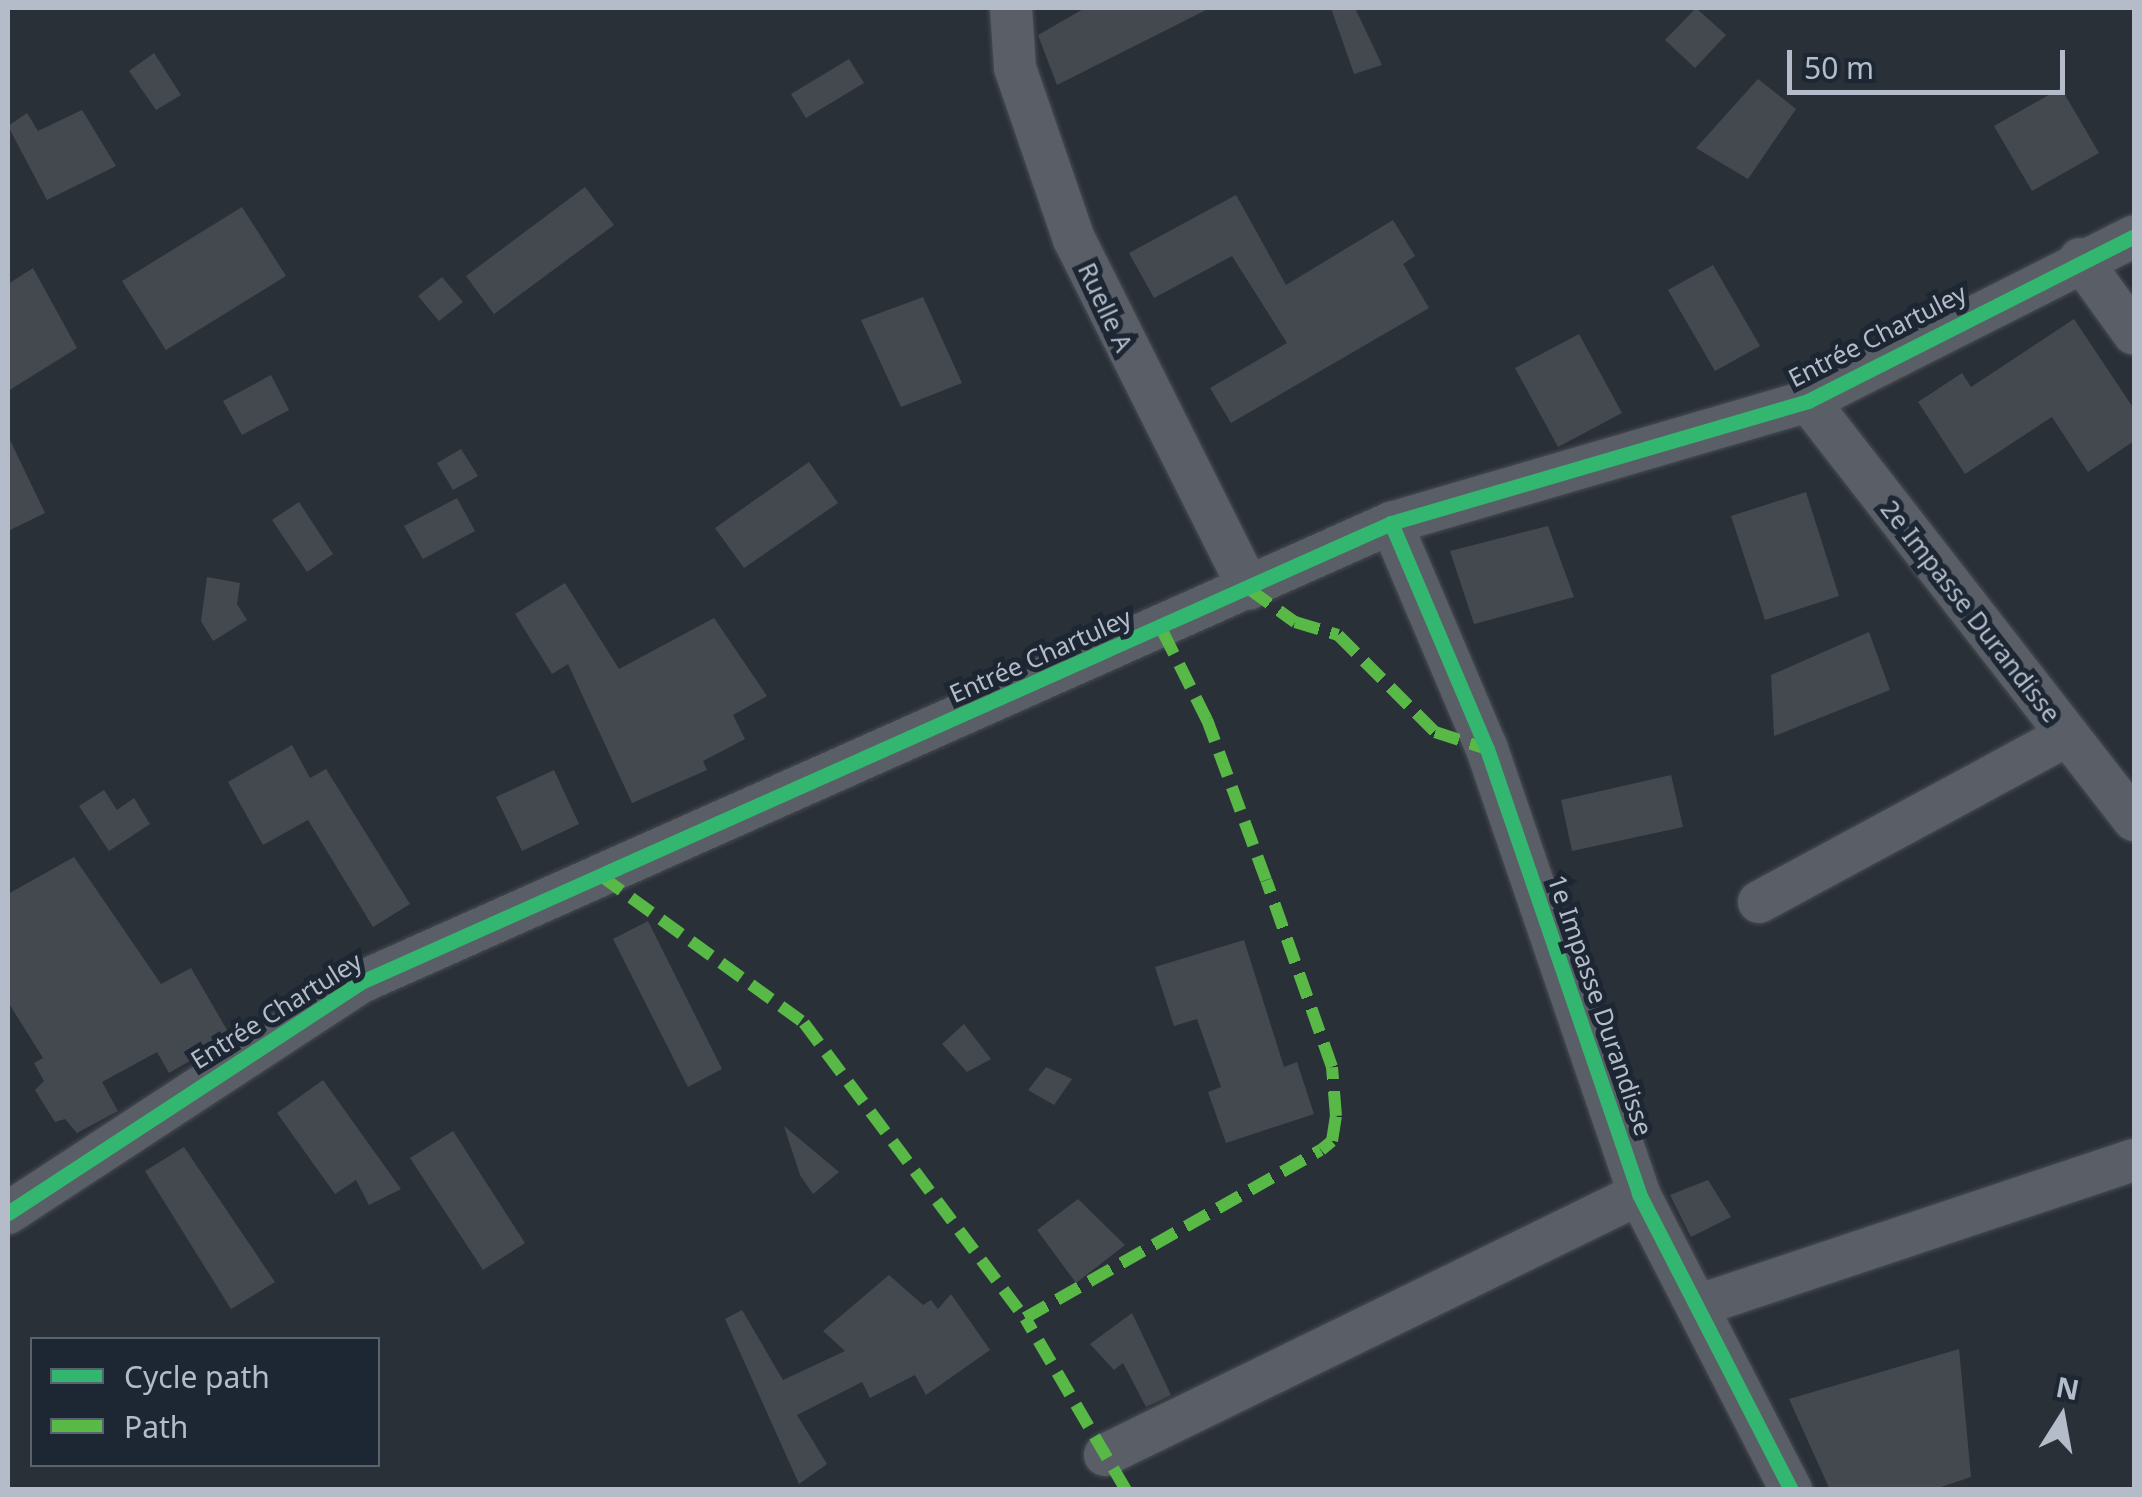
<!DOCTYPE html>
<html>
<head>
<meta charset="utf-8">
<style>
  body { margin:0 }
  #map { position:relative; width:2142px; height:1497px; overflow:hidden; background:#2a3038; font-family:"Noto Sans",sans-serif }
  div>[style] { position:absolute }
  [style*='--x'] { left:calc(var(--x)*1px); top:calc(var(--y)*1px); width:calc(var(--w)*1px); rotate:calc(var(--a)*1deg) }
  .building>* { inset:0; background:#444950 }
  .roads { filter:drop-shadow(0 0 2px #484c53) drop-shadow(0 0 2px #484c53) }
  .minor>* { height:42px; margin:-21px; padding:0 21px; transform-origin:21px; border-radius:21px; background:#5a5e66 }
  .quiet>* { height:12px; margin-top:-6px; transform-origin:0; background:repeating-linear-gradient(90deg,#58b947 0 25px,transparent 0 37px) }
  .cycleway>* { height:15px; margin:-7.5px; padding:0 7.5px; transform-origin:7.5px; border-radius:7.5px; background:#33b770 }
  span { translate:-50% -50%; white-space:nowrap; text-align:center; line-height:1.15; -webkit-text-stroke:10px #1d2633; paint-order:stroke }
  .street-label { font-size:25px; color:#b4bcc9 }
  .frame { position:absolute; inset:0; border:10px solid #b4bcc9; pointer-events:none }
  .legend { position:absolute; left:30px; top:1337px; width:350px; height:130px; box-sizing:border-box; background:#1d2633; border:2px solid #59626f; margin:0; padding:12px 18px; list-style:none; font-size:30px; color:#b4bcc9 }
  .legend li { display:flex; align-items:center; gap:20px; height:50px }
  .legend b { width:50px; border:2px solid #59626f }
  .north { position:absolute; left:2012px; top:1367px; width:100px; height:100px; -webkit-text-stroke:8px #1d2633; paint-order:stroke; rotate:11deg; font-size:28px; font-weight:700; line-height:40px; text-align:center; color:#b4bcc9 }
  .north::after { content:''; display:block; margin:auto; width:35px; height:45px; background:#b4bcc9; clip-path:polygon(50% 0,100% 100%,50% 72%,0 100%) }
  .scale { position:absolute; left:1787px; top:50px; width:278px; height:45px; box-sizing:border-box; border:5px solid #b4bcc9; border-top:0; padding-left:12px; font-size:30px; line-height:35px; white-space:nowrap; color:#b4bcc9; -webkit-text-stroke:8px #1d2633; paint-order:stroke }
</style>
</head>
<body>
<div id="map">
  <div class="building">
    <div style="clip-path:polygon(1085px 8px,1210px 8px,1057px 85px,1038px 35px)"></div>
    <div style="clip-path:polygon(1331px 8px,1355px 8px,1382px 65px,1354px 74px)"></div>
    <div style="clip-path:polygon(1696px 8px,1726px 35px,1695px 68px,1665px 40px)"></div>
    <div style="clip-path:polygon(154px 53px,181px 95px,156px 110px,129px 71px)"></div>
    <div style="clip-path:polygon(849px 59px,864px 83px,806px 118px,791px 94px)"></div>
    <div style="clip-path:polygon(1758px 79px,1796px 109px,1748px 179px,1696px 148px)"></div>
    <div style="clip-path:polygon(2061px 88px,2099px 153px,2032px 191px,1994px 126px)"></div>
    <div style="clip-path:polygon(82px 110px,116px 166px,47px 200px,8px 126px,27px 113px,38px 131px)"></div>
    <div style="clip-path:polygon(585px 187px,614px 225px,494px 314px,466px 276px)"></div>
    <div style="clip-path:polygon(1236px 195px,1286px 285px,1393px 220px,1415px 256px,1403px 264px,1429px 308px,1231px 423px,1210px 388px,1287px 343px,1232px 256px,1154px 298px,1129px 253px)"></div>
    <div style="clip-path:polygon(242px 207px,286px 276px,166px 350px,122px 281px)"></div>
    <div style="clip-path:polygon(1713px 265px,1760px 346px,1715px 371px,1668px 290px)"></div>
    <div style="clip-path:polygon(33px 268px,77px 348px,8px 391px,8px 284px)"></div>
    <div style="clip-path:polygon(442px 277px,463px 302px,439px 321px,418px 296px)"></div>
    <div style="clip-path:polygon(923px 297px,962px 383px,901px 407px,861px 320px)"></div>
    <div style="clip-path:polygon(2074px 319px,2134px 409px,2134px 441px,2088px 472px,2052px 417px,1965px 474px,1918px 402px,1962px 373px,1971px 387px)"></div>
    <div style="clip-path:polygon(1579px 334px,1622px 413px,1558px 447px,1515px 368px)"></div>
    <div style="clip-path:polygon(271px 375px,289px 410px,242px 435px,223px 401px)"></div>
    <div style="clip-path:polygon(8px 436px,45px 513px,8px 531px)"></div>
    <div style="clip-path:polygon(461px 449px,478px 476px,453px 490px,437px 463px)"></div>
    <div style="clip-path:polygon(809px 462px,838px 503px,744px 568px,715px 528px)"></div>
    <div style="clip-path:polygon(1806px 492px,1839px 596px,1765px 620px,1731px 516px)"></div>
    <div style="clip-path:polygon(457px 498px,475px 531px,423px 559px,404px 526px)"></div>
    <div style="clip-path:polygon(299px 502px,333px 554px,307px 572px,272px 520px)"></div>
    <div style="clip-path:polygon(1548px 526px,1574px 597px,1474px 624px,1450px 551px)"></div>
    <div style="clip-path:polygon(207px 577px,240px 583px,237px 604px,247px 620px,213px 641px,201px 621px)"></div>
    <div style="clip-path:polygon(565px 583px,619px 669px,714px 618px,767px 696px,733px 715px,745px 739px,703px 761px,707px 770px,632px 803px,568px 664px,552px 674px,515px 614px)"></div>
    <div style="clip-path:polygon(1869px 632px,1890px 690px,1774px 736px,1771px 675px)"></div>
    <div style="clip-path:polygon(292px 745px,310px 778px,326px 769px,410px 904px,373px 927px,308px 820px,263px 845px,228px 782px)"></div>
    <div style="clip-path:polygon(554px 770px,579px 824px,522px 851px,496px 797px)"></div>
    <div style="clip-path:polygon(1671px 775px,1683px 827px,1572px 851px,1561px 800px)"></div>
    <div style="clip-path:polygon(104px 790px,117px 810px,134px 798px,150px 824px,109px 851px,79px 806px)"></div>
    <div style="clip-path:polygon(74px 857px,161px 984px,191px 968px,231px 1037px,169px 1073px,157px 1052px,102px 1082px,118px 1111px,77px 1133px,65px 1119px,55px 1122px,35px 1090px,44px 1081px,34px 1063px,43px 1058px,8px 1002px,8px 894px)"></div>
    <div style="clip-path:polygon(648px 921px,722px 1069px,688px 1087px,613px 939px)"></div>
    <div style="clip-path:polygon(1244px 940px,1284px 1067px,1297px 1062px,1314px 1114px,1226px 1143px,1208px 1092px,1221px 1087px,1197px 1019px,1174px 1026px,1155px 967px)"></div>
    <div style="clip-path:polygon(964px 1024px,991px 1059px,967px 1072px,942px 1044px)"></div>
    <div style="clip-path:polygon(1046px 1067px,1072px 1079px,1054px 1105px,1028px 1090px)"></div>
    <div style="clip-path:polygon(323px 1080px,401px 1189px,369px 1205px,356px 1180px,335px 1194px,277px 1113px)"></div>
    <div style="clip-path:polygon(784px 1126px,839px 1172px,813px 1194px,800px 1175px)"></div>
    <div style="clip-path:polygon(453px 1131px,525px 1243px,483px 1270px,410px 1158px)"></div>
    <div style="clip-path:polygon(184px 1147px,275px 1282px,231px 1309px,145px 1171px)"></div>
    <div style="clip-path:polygon(1708px 1180px,1731px 1217px,1691px 1237px,1670px 1195px)"></div>
    <div style="clip-path:polygon(1078px 1199px,1125px 1245px,1076px 1283px,1037px 1230px)"></div>
    <div style="clip-path:polygon(889px 1275px,923px 1305px,931px 1300px,938px 1309px,951px 1294px,990px 1350px,926px 1395px,915px 1375px,870px 1398px,862px 1382px,797px 1415px,827px 1464px,799px 1484px,725px 1319px,742px 1310px,783px 1380px,845px 1351px,823px 1331px)"></div>
    <div style="clip-path:polygon(1132px 1313px,1171px 1395px,1146px 1407px,1123px 1363px,1114px 1370px,1090px 1344px)"></div>
    <div style="clip-path:polygon(1959px 1349px,1971px 1477px,1932px 1490px,1830px 1490px,1789px 1399px)"></div>
  </div>
  <div class="roads">
    <div class="minor">
      <div style="--x:1011;--y:8;--w:60;--a:86.2"></div>
      <div style="--x:1015;--y:68;--w:181;--a:71"></div>
      <div style="--x:1074;--y:239;--w:391;--a:63.4"></div>
      <div style="--x:2080;--y:259;--w:92;--a:54.2"></div>
      <div style="--x:1808;--y:401;--w:531;--a:52.12"></div>
      <div style="--x:1391;--y:523;--w:246;--a:67"></div>
      <div style="--x:1487;--y:749;--w:470;--a:71.1"></div>
      <div style="--x:1639;--y:1194;--w:333;--a:62.8"></div>
      <div style="--x:1759;--y:902;--w:351;--a:-28.4"></div>
      <div style="--x:8;--y:1213;--w:420;--a:-33.2"></div>
      <div style="--x:359;--y:983;--w:1130;--a:-24.02"></div>
      <div style="--x:1391;--y:523;--w:434;--a:-16.3"></div>
      <div style="--x:1808;--y:401;--w:365;--a:-26.8"></div>
      <div style="--x:1697;--y:1306;--w:461;--a:-18.5"></div>
      <div style="--x:1105;--y:1455;--w:594;--a:-26.05"></div>
    </div>
  </div>
  <div class="quiet">
    <div style="--x:1249;--y:589;--w:57;--a:35.7"></div>
    <div style="--x:1295;--y:622;--w:45;--a:16.8"></div>
    <div style="--x:1338;--y:635;--w:137;--a:45"></div>
    <div style="--x:1435;--y:732;--w:55;--a:18.1"></div>
    <div style="--x:601;--y:876;--w:251;--a:35.9"></div>
    <div style="--x:804;--y:1023;--w:369;--a:53.2"></div>
    <div style="--x:1126;--y:1490;--w:199;--a:-120.4"></div>
    <div style="--x:1025;--y:1318;--w:340;--a:-29.6"></div>
    <div style="--x:1321;--y:1150;--w:14;--a:-39"></div>
    <div style="--x:1332;--y:1141;--w:25;--a:-81"></div>
    <div style="--x:1336;--y:1116;--w:49;--a:-94.7"></div>
    <div style="--x:1332;--y:1067;--w:198;--a:-109.4"></div>
    <div style="--x:1266;--y:880;--w:171;--a:-110.2"></div>
    <div style="--x:1207;--y:720;--w:103;--a:-116.6"></div>
  </div>
  <div class="cycleway">
    <div style="--x:1391;--y:523;--w:246;--a:67"></div>
    <div style="--x:1487;--y:749;--w:470;--a:71.1"></div>
    <div style="--x:1639;--y:1194;--w:333;--a:62.8"></div>
    <div style="--x:8;--y:1213;--w:420;--a:-33.2"></div>
    <div style="--x:359;--y:983;--w:1130;--a:-24.02"></div>
    <div style="--x:1391;--y:523;--w:434;--a:-16.3"></div>
    <div style="--x:1808;--y:401;--w:365;--a:-26.8"></div>
  </div>
  <div class="street-label">
    <span style="left:1106px;top:307px;rotate:65deg">Ruelle A</span>
    <span style="left:1877px;top:335px;rotate:-27deg">Entrée Chartuley</span>
    <span style="left:1971px;top:611px;rotate:52deg">2e Impasse Durandisse</span>
    <span style="left:1040px;top:655px;rotate:-24deg">Entrée Chartuley</span>
    <span style="left:1601px;top:1005px;rotate:71deg">1e Impasse Durandisse</span>
    <span style="left:276px;top:1010px;rotate:-32deg">Entrée Chartuley</span>
  </div>
  <div class="frame"></div>
  <ul class="legend">
  <li><b style="height:12px;background:#33b770"></b>Cycle path</li>
  <li><b style="height:12px;background:#58b947"></b>Path</li>
  </ul>
  <div class="north">N</div>
  <div class="scale">50 m</div>
</div>
</body>
</html>
